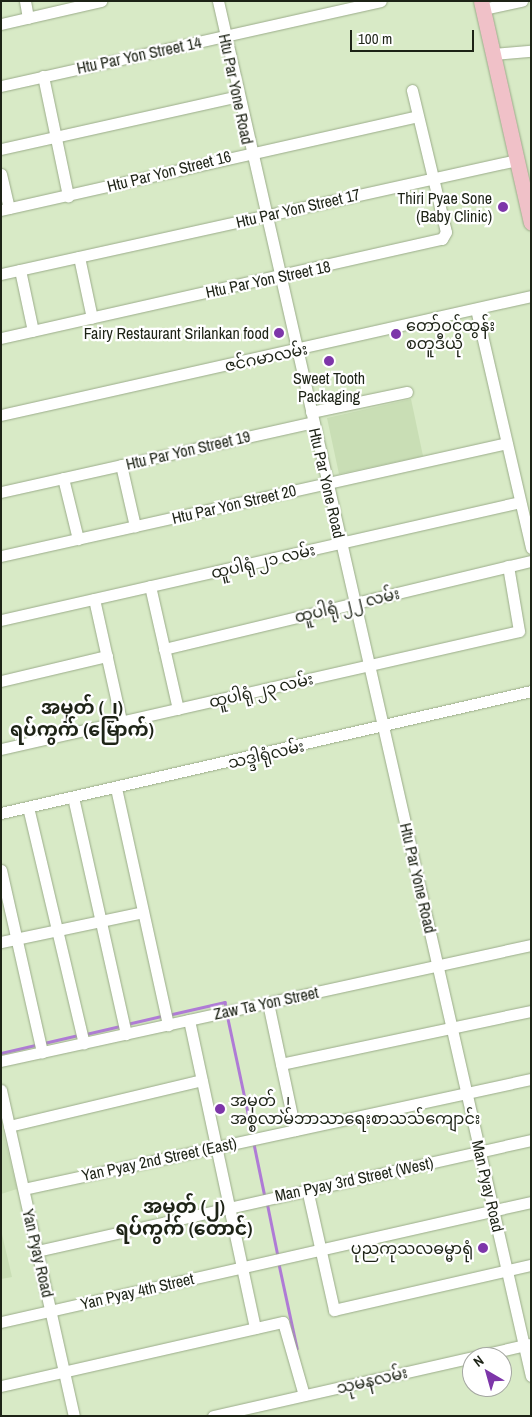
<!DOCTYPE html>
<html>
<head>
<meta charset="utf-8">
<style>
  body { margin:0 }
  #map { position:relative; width:532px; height:1417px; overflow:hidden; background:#d8eac6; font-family:"Archivo Narrow","Noto Sans Myanmar",sans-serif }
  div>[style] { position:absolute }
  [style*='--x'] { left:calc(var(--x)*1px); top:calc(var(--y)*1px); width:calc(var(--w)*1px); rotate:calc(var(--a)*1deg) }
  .built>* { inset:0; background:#c9deb5 }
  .stream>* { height:2.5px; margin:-1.25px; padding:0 1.25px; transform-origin:1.25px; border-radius:1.25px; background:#af7bd6 }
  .roads { filter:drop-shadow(0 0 1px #9bac8a) drop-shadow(0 0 1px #9bac8a) }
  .minor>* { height:11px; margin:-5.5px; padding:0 5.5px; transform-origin:5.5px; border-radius:5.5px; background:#fff }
  .major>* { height:15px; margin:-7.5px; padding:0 7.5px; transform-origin:7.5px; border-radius:7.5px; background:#f0c1c8 }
  .dots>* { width:14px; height:14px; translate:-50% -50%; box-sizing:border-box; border:2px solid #fff; border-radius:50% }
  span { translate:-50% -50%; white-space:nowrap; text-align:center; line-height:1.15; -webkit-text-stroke:4.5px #fff; paint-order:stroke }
  .street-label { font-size:16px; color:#1d2316 }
  .poi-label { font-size:16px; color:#1d2316 }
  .right { translate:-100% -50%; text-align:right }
  .left { translate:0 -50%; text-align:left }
  .quarter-label { font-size:19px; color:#1d2316; font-weight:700 }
  .frame { position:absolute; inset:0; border:2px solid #1d2316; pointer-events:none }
  .north { position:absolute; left:462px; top:1347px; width:50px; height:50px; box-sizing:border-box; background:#fff; border:1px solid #a5a7a2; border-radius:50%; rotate:322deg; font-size:14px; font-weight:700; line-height:20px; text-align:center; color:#1d2316 }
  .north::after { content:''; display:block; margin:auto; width:18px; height:22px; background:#7d36a9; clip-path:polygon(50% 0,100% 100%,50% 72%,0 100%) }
  .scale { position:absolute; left:350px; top:30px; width:124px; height:22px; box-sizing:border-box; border:2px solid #1d2316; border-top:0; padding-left:6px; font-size:15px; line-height:18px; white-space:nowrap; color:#1d2316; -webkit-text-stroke:4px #fff; paint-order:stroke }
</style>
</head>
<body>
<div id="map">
  <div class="built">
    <div style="clip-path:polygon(411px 399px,423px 456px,339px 474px,327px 418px)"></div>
    <div style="clip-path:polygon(1px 1123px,17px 1189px,1px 1194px)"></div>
    <div style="clip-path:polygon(1px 1230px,12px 1277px,1px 1279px)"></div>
  </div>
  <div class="stream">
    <div style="--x:227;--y:1014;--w:125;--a:78"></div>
    <div style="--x:168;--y:1015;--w:58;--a:-12.8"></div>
    <div style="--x:225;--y:1002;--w:6;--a:81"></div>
    <div style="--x:127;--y:1024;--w:37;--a:-13"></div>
    <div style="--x:86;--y:1034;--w:37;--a:-13"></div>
    <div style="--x:44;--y:1043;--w:35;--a:-13"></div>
    <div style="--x:1;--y:1053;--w:36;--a:-13"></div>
    <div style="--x:254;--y:1144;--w:54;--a:78.3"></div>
    <div style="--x:267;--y:1202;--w:55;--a:78.5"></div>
    <div style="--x:279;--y:1264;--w:86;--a:77.9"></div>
  </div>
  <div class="roads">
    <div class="minor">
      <div style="--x:25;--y:1;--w:17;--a:80"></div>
      <div style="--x:218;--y:1;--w:1410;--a:77.18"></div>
      <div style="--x:483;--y:9;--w:40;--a:-12"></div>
      <div style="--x:1;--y:24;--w:103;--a:-13"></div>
      <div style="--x:493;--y:54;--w:38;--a:-5"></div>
      <div style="--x:43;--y:76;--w:123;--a:78.2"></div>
      <div style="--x:1;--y:86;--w:389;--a:-12.6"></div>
      <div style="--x:1;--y:149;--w:244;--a:-12.6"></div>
      <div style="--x:1;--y:174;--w:35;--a:77"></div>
      <div style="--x:1;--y:210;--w:426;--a:-12.7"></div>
      <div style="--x:79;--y:257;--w:62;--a:78"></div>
      <div style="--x:20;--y:270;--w:62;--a:78"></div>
      <div style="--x:1;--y:274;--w:528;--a:-12.46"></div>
      <div style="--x:476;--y:309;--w:245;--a:77"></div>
      <div style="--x:1;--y:338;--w:452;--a:-12.7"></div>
      <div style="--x:442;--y:239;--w:8;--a:-60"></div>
      <div style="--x:446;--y:232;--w:146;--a:-103.5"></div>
      <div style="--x:311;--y:412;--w:98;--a:-11.8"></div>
      <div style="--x:1;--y:415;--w:543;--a:-12.65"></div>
      <div style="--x:121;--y:465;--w:63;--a:77.1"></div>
      <div style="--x:63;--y:478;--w:63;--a:76.2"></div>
      <div style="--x:1;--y:492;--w:320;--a:-12.6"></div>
      <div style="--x:1;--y:556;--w:518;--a:-12.59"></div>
      <div style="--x:150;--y:586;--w:126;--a:77.2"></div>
      <div style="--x:94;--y:599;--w:125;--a:77.5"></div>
      <div style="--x:1;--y:620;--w:532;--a:-12.81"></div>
      <div style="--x:164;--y:649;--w:377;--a:-13.5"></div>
      <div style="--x:1;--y:681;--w:109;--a:-13.3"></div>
      <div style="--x:1;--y:749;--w:531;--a:-12.83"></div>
      <div style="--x:519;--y:631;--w:66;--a:-99.6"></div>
      <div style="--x:116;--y:788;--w:243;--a:77.6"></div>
      <div style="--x:73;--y:797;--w:243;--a:77.4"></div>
      <div style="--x:28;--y:807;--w:243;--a:76.7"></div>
      <div style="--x:1;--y:813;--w:544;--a:-12.96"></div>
      <div style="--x:1;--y:870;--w:187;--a:77.3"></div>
      <div style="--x:1;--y:942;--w:145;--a:-11.9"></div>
      <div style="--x:268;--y:1003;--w:130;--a:78"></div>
      <div style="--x:189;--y:1020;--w:315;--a:77.9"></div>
      <div style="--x:1;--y:1061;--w:543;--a:-12.35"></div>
      <div style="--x:281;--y:1064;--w:256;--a:-12"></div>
      <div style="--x:1;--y:1090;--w:334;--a:77.4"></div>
      <div style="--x:9;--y:1126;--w:198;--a:-13.4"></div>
      <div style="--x:24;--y:1189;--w:519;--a:-12.24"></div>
      <div style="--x:307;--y:1189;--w:124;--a:77.4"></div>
      <div style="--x:334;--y:1310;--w:202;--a:-12.9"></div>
      <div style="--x:37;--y:1251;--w:506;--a:-12.66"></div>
      <div style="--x:1;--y:1322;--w:543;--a:-12.76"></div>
      <div style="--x:1;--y:1386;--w:289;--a:-12.8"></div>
      <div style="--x:283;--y:1322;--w:76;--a:74"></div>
      <div style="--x:213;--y:1416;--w:324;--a:-12.8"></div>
    </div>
    <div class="major">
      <div style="--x:481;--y:1;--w:227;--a:77.3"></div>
    </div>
  </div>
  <div class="dots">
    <div style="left:503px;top:207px;background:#7d36a9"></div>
    <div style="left:279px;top:333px;background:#7d36a9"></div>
    <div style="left:396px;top:334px;background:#7d36a9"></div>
    <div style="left:329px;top:361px;background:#7d36a9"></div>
    <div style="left:220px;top:1109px;background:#7d36a9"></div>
    <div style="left:483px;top:1248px;background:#7d36a9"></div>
  </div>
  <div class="street-label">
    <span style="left:139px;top:55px;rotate:-12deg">Htu Par Yon Street 14</span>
    <span style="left:236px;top:89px;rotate:78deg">Htu Par Yone Road</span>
    <span style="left:169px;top:171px;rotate:-14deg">Htu Par Yon Street 16</span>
    <span style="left:298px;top:208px;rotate:-13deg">Htu Par Yon Street 17</span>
    <span style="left:268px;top:279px;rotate:-12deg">Htu Par Yon Street 18</span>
    <span style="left:266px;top:357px;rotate:-12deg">ဇင်ဂမာလမ်း</span>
    <span style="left:188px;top:450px;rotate:-13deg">Htu Par Yon Street 19</span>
    <span style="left:327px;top:483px;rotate:77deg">Htu Par Yone Road</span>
    <span style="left:234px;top:504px;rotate:-13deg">Htu Par Yon Street 20</span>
    <span style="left:263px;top:561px;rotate:-13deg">ထူပါရုံ ၂၁ လမ်း</span>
    <span style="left:347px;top:605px;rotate:-13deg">ထူပါရုံ ၂၂ လမ်း</span>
    <span style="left:261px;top:690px;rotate:-13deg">ထူပါရုံ ၂၃ လမ်း</span>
    <span style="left:266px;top:754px;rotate:-13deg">သဒ္ဒါရုံလမ်း</span>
    <span style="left:418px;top:878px;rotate:77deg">Htu Par Yone Road</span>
    <span style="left:266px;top:1003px;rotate:-12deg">Zaw Ta Yon Street</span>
    <span style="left:159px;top:1159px;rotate:-12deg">Yan Pyay 2nd Street (East)</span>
    <span style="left:354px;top:1179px;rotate:-12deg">Man Pyay 3rd Street (West)</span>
    <span style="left:488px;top:1186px;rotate:77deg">Man Pyay Road</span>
    <span style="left:38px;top:1253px;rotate:77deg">Yan Pyay Road</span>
    <span style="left:137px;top:1291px;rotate:-13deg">Yan Pyay 4th Street</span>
    <span style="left:372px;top:1380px;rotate:-13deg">သုမနလမ်း</span>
  </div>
  <div class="poi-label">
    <span class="right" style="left:492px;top:207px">Thiri Pyae Sone<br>(Baby Clinic)</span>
    <span class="left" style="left:406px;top:334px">တော်ဝင်ထွန်း<br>စတူဒီယို</span>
    <span class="right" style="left:269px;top:333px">Fairy Restaurant Srilankan food</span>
    <span style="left:329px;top:387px">Sweet Tooth<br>Packaging</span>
    <span class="left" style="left:230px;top:1109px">အမှတ် ၂<br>အစ္စလာမ်ဘာသာရေးစာသသ်ကျောင်း</span>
    <span class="right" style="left:473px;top:1248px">ပုညကုသလဓမ္မာရုံ</span>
  </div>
  <div class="quarter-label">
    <span style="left:82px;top:719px">အမှတ် (၂)<br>ရပ်ကွက် (မြောက်)</span>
    <span style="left:184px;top:1218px">အမှတ် (၂)<br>ရပ်ကွက် (တောင်)</span>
  </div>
  <div class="frame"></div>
  <div class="north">N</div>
  <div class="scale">100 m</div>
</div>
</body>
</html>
